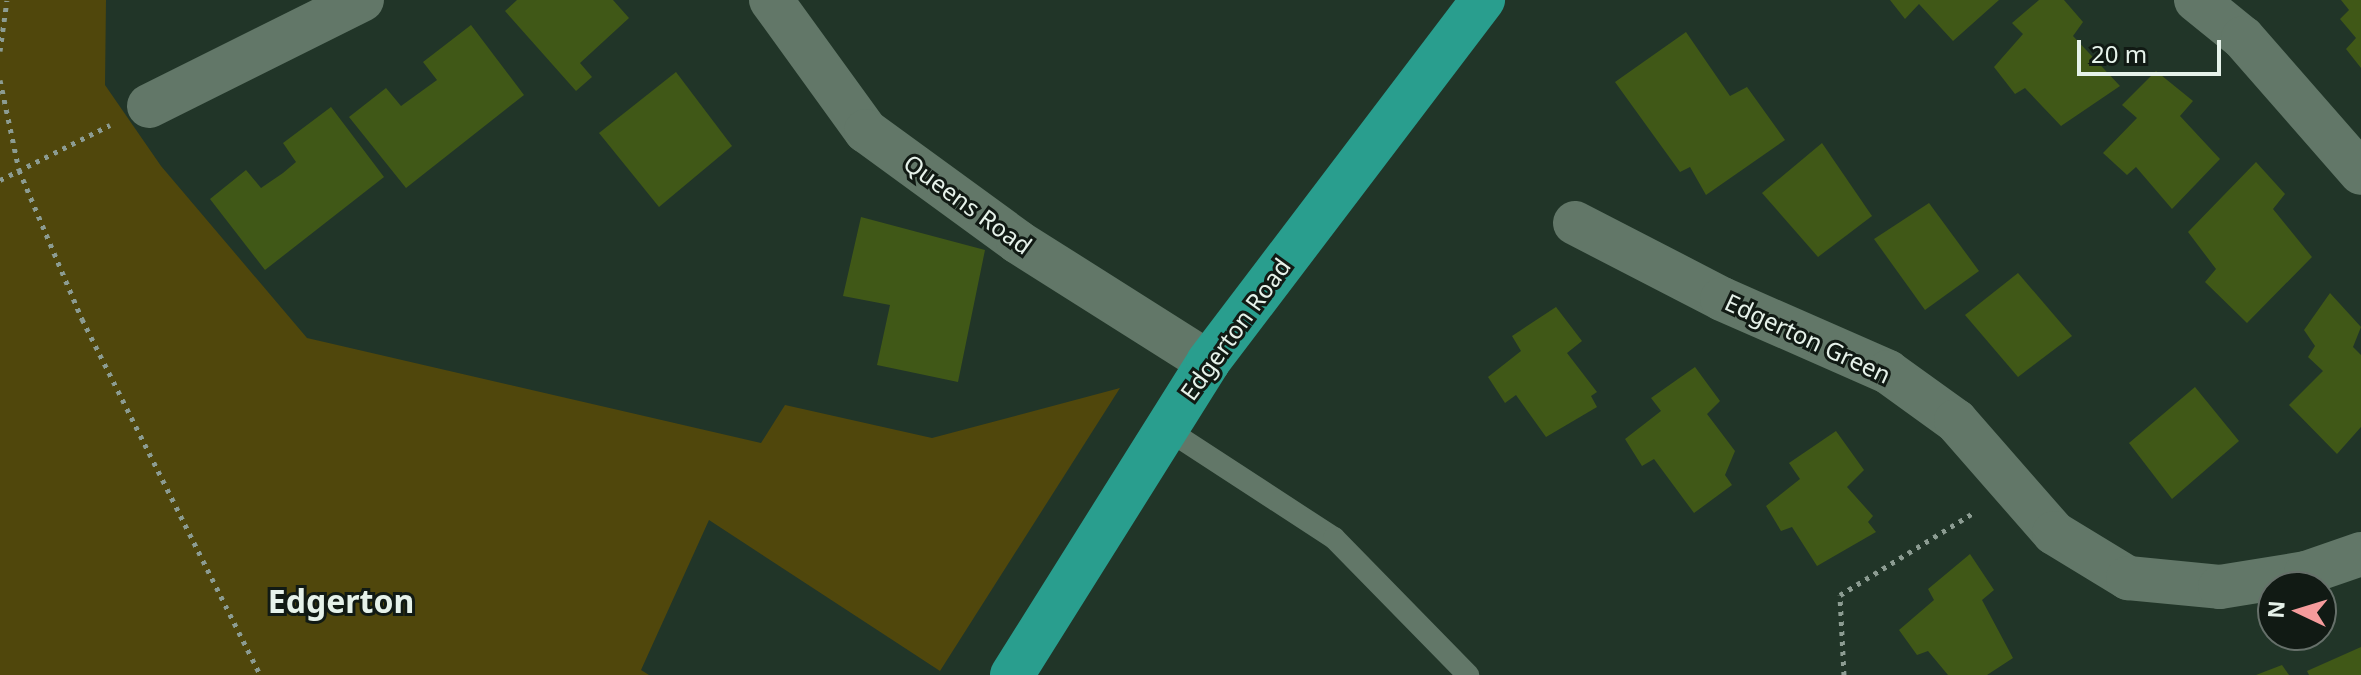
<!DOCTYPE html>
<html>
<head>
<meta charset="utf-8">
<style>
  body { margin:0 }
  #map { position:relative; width:2361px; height:675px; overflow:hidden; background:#213528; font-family:"Noto Sans",sans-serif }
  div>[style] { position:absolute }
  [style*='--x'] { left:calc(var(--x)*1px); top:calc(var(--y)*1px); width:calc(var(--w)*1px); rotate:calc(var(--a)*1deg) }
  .green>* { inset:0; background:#50470c }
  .building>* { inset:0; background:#405817 }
  .path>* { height:5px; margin-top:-2.5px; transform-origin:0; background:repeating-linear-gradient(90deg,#8c9c92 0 4px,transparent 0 10px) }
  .lane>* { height:22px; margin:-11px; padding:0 11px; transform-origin:11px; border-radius:11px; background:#627768 }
  .street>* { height:44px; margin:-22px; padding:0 22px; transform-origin:22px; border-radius:22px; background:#627768 }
  .highway>* { height:44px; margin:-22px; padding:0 22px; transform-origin:22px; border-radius:22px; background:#299e8e }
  span { translate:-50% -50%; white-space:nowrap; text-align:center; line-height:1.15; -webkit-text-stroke:6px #111a14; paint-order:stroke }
  .street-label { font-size:24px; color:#e6f2ea }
  .district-label { font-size:32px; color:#e6f2ea; font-weight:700 }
  .north { position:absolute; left:2257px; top:571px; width:80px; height:80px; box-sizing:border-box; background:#111a14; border:2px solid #66706a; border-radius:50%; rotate:274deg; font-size:22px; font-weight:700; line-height:32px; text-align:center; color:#e6f2ea }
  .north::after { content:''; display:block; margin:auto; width:28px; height:36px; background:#f59b9c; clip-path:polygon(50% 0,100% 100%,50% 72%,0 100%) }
  .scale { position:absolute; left:2077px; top:40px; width:144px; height:36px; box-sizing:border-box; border:4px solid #e6f2ea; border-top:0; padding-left:10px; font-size:24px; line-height:28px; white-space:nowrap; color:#e6f2ea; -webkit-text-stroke:6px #111a14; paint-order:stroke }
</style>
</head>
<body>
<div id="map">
  <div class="green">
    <div style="clip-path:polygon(0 0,106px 0,105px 85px,161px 166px,307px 338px,761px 443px,785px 405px,932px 438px,1120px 388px,940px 671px,709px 520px,641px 670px,649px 675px,0 675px)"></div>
  </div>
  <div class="building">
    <div style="clip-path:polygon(517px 0,613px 0,629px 18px,580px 63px,592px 77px,576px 91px,505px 11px)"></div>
    <div style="clip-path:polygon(1890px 0,1999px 0,1953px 41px,1919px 4px,1905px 19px)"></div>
    <div style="clip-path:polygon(2039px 0,2064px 0,2083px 22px,2073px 36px,2120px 86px,2061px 126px,2025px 88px,2015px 94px,1994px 67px,2023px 34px,2012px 23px)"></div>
    <div style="clip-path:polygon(2341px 0,2361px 0,2361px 68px,2346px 49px,2356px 38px,2340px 19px,2349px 10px)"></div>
    <div style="clip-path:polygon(471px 25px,524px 95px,406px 188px,349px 117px,386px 88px,401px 106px,437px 80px,423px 62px)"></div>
    <div style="clip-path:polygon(1686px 32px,1730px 96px,1747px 87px,1785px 140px,1706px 195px,1690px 167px,1680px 172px,1615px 82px)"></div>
    <div style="clip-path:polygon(2156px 71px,2193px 101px,2180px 116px,2220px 159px,2172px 209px,2136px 167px,2127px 175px,2103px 153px,2137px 118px,2122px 105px)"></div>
    <div style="clip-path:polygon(676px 72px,732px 146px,659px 207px,599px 133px)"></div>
    <div style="clip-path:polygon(331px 107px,384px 177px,265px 270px,210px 199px,246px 170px,261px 188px,283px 173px,296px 162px,283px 143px)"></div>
    <div style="clip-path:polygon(1822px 143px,1872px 216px,1818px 257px,1762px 193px)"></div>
    <div style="clip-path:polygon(2256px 162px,2285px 194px,2273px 209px,2312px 257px,2247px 323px,2205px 282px,2216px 269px,2188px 232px)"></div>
    <div style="clip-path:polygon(1929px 203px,1979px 271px,1925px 310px,1874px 239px)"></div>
    <div style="clip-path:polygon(861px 217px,985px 250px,958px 382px,877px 365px,890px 305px,843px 296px)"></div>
    <div style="clip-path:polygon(2018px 273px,2072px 336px,2018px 377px,1965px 315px)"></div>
    <div style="clip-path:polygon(2330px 293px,2361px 327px,2353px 347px,2361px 355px,2361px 427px,2337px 454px,2289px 405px,2323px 371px,2308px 357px,2315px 346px,2304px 330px)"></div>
    <div style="clip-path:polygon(1556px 307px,1582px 341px,1567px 353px,1597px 392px,1591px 396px,1597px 407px,1546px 437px,1516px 395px,1505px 403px,1488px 377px,1521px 351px,1512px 336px)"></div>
    <div style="clip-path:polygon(1695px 367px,1720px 401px,1707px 414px,1735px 451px,1725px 475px,1732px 485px,1694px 513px,1654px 459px,1642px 466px,1625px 439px,1661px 411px,1651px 398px)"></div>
    <div style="clip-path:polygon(2195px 387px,2239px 441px,2172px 499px,2129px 443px)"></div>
    <div style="clip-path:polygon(1836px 431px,1864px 470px,1847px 487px,1873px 516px,1868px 522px,1876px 532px,1817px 566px,1792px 527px,1781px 531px,1766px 506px,1800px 479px,1789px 463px)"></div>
    <div style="clip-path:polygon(1970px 554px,1994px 590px,1982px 600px,2013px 658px,1987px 675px,1948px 675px,1928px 651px,1917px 655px,1899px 630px,1934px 600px,1928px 589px)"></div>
    <div style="clip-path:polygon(2361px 647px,2361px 675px,2309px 675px,2307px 671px)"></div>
    <div style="clip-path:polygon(2282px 665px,2289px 675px,2256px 675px)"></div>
  </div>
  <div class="path">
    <div style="--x:0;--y:51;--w:51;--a:-82.2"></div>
    <div style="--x:0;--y:80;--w:92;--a:78.1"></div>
    <div style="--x:19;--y:170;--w:162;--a:67.1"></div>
    <div style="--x:82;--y:319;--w:398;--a:63.4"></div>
    <div style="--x:0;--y:180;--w:123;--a:-26.6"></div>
    <div style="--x:1844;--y:675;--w:80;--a:-92.9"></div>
    <div style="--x:1840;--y:595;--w:158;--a:-31.6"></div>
  </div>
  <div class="lane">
    <div style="--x:1165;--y:428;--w:202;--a:33.1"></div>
    <div style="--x:1334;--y:538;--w:192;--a:45.6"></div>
  </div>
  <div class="street">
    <div style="--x:771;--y:0;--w:162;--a:54.1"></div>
    <div style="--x:866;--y:131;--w:188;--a:36.1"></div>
    <div style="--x:1018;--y:242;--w:225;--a:32.3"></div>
    <div style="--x:2196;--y:0;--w:60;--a:39"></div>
    <div style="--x:2243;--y:38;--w:179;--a:48.8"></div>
    <div style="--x:149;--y:106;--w:238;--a:-26.5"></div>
    <div style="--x:1575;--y:223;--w:165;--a:27.3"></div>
    <div style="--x:1722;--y:299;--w:181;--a:23.7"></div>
    <div style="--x:1888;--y:372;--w:84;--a:35.8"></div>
    <div style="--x:1956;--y:421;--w:149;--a:48.8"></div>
    <div style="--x:2054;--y:533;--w:87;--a:31.3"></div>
    <div style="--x:2128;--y:578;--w:92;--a:5.6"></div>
    <div style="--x:2220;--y:587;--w:87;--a:-9.2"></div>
    <div style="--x:2306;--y:573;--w:58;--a:-19.1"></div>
  </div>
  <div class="highway">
    <div style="--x:1012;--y:675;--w:369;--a:-57.9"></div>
    <div style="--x:1208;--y:362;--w:455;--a:-52.8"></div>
  </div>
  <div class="street-label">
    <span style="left:968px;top:204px;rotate:36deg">Queens Road</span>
    <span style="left:1235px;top:329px;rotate:-54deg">Edgerton Road</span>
    <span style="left:1808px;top:338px;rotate:25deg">Edgerton Green</span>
  </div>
  <div class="district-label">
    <span style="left:341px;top:601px">Edgerton</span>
  </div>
  <div class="north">N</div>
  <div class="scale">20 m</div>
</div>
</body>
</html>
